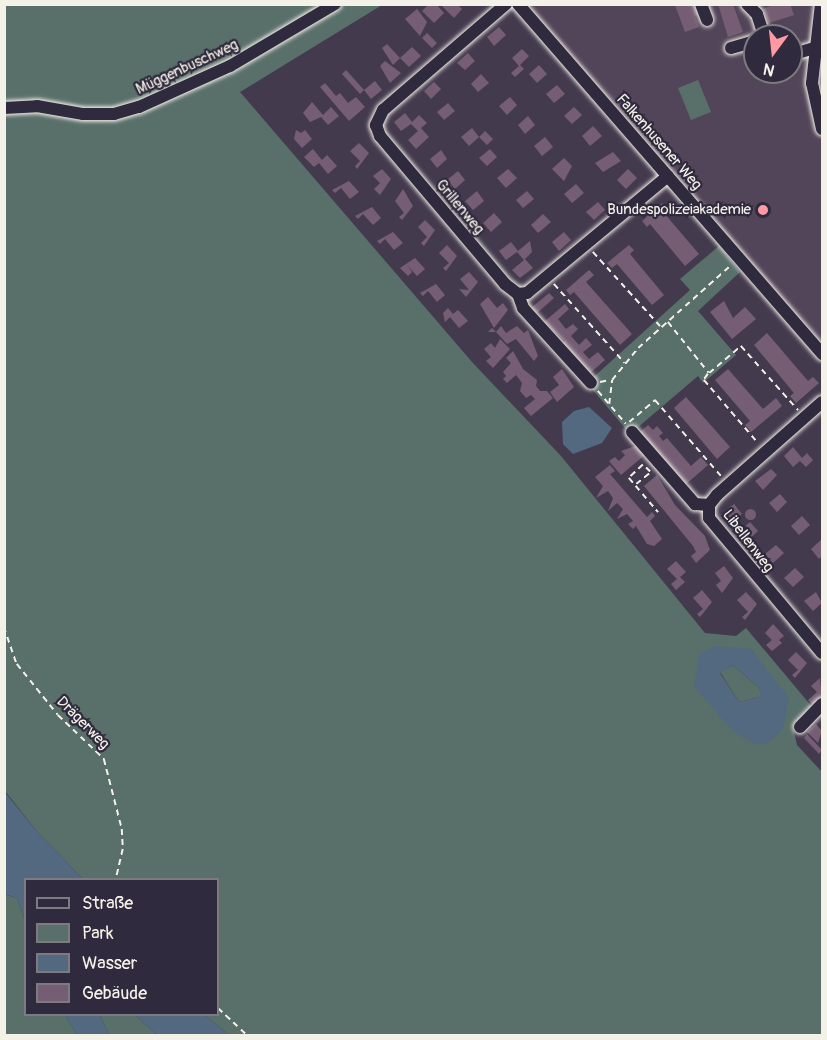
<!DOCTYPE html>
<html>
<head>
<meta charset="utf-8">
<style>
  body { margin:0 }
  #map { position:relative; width:827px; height:1040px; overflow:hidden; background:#443a4e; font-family:Pangolin,sans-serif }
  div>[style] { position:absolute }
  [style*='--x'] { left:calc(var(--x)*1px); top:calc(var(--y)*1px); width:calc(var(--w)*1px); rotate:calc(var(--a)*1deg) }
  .built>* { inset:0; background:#534559 }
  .green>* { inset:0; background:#596f6a }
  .water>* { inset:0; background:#53697f }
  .building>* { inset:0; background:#755e74 }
  .round { border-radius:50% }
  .path>* { height:1.5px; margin-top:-0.75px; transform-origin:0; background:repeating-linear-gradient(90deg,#f4f1e8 0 6px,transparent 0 10.5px) }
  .roads { filter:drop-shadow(0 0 2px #f4f1e8) drop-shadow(0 0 2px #f4f1e8) }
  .minor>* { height:12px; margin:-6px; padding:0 6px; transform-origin:6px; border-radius:6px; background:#2f2a3d }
  .dots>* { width:16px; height:16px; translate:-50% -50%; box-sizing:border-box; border:3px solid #2f2a3d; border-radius:50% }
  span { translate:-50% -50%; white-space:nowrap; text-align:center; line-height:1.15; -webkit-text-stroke:4.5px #2f2a3d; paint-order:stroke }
  .street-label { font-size:15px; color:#f4f1e8 }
  .poi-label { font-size:15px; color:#f4f1e8 }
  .right { translate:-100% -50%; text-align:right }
  .frame { position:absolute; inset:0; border:6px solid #f4f1e8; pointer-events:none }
  .legend { position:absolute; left:24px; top:878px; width:195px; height:138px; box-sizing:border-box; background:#2f2a3d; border:2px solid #7e7a81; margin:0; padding:8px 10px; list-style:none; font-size:18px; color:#f4f1e8 }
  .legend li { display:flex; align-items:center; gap:12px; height:30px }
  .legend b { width:30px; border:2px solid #7e7a81 }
  .north { position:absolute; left:743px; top:24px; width:60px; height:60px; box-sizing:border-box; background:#2f2a3d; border:2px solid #7e7a81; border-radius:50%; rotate:195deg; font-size:16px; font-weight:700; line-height:24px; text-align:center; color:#f4f1e8 }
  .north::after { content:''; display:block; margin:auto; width:21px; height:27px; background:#ff9aa2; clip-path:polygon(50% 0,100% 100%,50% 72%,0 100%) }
</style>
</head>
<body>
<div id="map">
  <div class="built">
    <div style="clip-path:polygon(evenodd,527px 5px,822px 5px,822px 348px,527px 5px,755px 36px,791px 36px,791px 72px,755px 72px,755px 36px)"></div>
  </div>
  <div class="green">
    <div style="clip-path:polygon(evenodd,5px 5px,382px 5px,240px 92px,472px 362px,561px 456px,705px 633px,736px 636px,746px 628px,813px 708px,793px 727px,797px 745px,822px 772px,822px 1035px,229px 1035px,205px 1015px,218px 1014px,218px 880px,83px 879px,39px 834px,5px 791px,5px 5px,751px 649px,764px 668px,767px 743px,699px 654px,751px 649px)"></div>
    <div style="clip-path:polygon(698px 80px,711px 112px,691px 120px,678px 88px)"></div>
    <div style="clip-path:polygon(719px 246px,740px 272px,698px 311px,736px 355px,703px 383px,698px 376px,630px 434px,587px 383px,690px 290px,680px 279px)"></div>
    <div style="clip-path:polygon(733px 665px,759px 688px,763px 696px,739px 702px,720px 672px)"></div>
    <div style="clip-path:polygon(4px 894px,17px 898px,25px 921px,26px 1014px,65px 1015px,77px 1035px,5px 1035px)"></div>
    <div style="clip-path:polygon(100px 1015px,135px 1015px,157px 1035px,109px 1035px)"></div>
  </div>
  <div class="water">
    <div style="clip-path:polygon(589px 407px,612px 428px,602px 443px,573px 454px,563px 444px,562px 422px,574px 411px)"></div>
    <div style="clip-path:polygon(evenodd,715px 646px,751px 649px,789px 698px,783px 729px,768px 743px,753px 744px,733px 731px,694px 687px,699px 654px,715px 646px,733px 665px,759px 688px,762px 696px,739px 702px,720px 673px,733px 665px)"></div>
    <div style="clip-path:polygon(4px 791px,39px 834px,83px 879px,26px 880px,25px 921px,17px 898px,5px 894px)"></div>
    <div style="clip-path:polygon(65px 1015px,100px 1015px,109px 1035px,77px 1035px)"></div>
    <div style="clip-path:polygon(135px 1015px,205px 1015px,229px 1035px,157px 1035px)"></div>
  </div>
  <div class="building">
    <div style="clip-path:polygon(429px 4px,436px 4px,444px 13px,434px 23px,422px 11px)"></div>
    <div style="clip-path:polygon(440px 4px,457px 4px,462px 9px,454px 18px)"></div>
    <div style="clip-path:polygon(718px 4px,733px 4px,743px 32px,728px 37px)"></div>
    <div style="clip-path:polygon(775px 4px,790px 4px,794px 15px,769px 23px,763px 9px)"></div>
    <div style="clip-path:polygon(675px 5px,698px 5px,701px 14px,695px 16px,699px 27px,685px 32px)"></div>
    <div style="clip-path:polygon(417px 9px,427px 22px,420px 36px,405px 19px)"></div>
    <div style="clip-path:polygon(499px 27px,506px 35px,494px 46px,487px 37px)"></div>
    <div style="clip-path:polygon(427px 33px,437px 43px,432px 48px,422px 38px)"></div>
    <div style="clip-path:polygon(387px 44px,400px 58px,393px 65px,382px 48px)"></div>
    <div style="clip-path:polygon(412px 47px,421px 56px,409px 67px,400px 58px)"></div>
    <div style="clip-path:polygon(522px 49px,529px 56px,520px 65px,524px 69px,515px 77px,511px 73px,519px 66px,512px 58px)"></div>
    <div style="clip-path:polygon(468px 53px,475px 61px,465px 70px,457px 63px)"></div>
    <div style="clip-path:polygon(385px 61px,401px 73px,390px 83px,380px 66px)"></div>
    <div style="clip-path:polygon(539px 65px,547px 74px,537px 83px,529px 74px)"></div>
    <div style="clip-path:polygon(346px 70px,364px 90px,360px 94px,342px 74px)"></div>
    <div style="clip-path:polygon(481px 74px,489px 83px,478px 92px,471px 84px)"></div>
    <div style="clip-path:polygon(375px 81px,382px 90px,371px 99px,364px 90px)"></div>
    <div style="clip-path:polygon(434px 82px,441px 89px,431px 99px,424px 91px)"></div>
    <div style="clip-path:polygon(325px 83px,336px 96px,340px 93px,348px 103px,356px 97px,365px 107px,349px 121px,320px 87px)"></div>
    <div style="clip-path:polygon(557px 85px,565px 94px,554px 103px,546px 94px)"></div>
    <div style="clip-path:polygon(510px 97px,517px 105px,507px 115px,499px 106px)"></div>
    <div style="clip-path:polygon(312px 102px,323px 115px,331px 107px,339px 116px,328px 125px,321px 117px,310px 122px,303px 113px)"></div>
    <div style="clip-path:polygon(448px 103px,455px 111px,444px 120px,437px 112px)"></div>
    <div style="clip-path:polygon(574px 107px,582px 115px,572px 124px,564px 116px)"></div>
    <div style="clip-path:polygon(405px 113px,412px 122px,419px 115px,427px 123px,421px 128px,429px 137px,416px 149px,408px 140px,418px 131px,411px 124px,401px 131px,394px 122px)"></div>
    <div style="clip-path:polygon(528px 116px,535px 125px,525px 134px,518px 125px)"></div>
    <div style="clip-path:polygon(593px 126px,602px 136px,590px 146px,582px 136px)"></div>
    <div style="clip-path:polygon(472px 128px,479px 137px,485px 131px,493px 139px,487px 145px,479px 137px,469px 146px,461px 137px)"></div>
    <div style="clip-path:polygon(296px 130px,301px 133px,305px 130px,312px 139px,302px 148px,294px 139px)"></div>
    <div style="clip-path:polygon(545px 137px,553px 147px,542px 156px,534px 146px)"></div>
    <div style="clip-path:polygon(359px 143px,369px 153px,357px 169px,355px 166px,360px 161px,350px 151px)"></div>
    <div style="clip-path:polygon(313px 149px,322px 160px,327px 155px,337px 166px,328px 174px,319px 163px,314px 167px,304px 157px)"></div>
    <div style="clip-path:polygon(490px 149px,497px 157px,487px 166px,479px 158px)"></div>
    <div style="clip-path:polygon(441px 150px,447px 159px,437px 168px,430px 159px)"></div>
    <div style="clip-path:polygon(613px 152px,621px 161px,603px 172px,595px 163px)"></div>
    <div style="clip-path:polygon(564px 158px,572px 166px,564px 181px,552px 169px)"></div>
    <div style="clip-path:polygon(382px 169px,391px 179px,380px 195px,374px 189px,380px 183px,373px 176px)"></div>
    <div style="clip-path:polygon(508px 169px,517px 178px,506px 188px,497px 178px)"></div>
    <div style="clip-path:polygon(628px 169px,637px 178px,626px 189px,617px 180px)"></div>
    <div style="clip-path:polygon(458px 171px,465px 180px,455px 189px,447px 180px)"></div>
    <div style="clip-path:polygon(349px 181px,359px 192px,350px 199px,341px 188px,335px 193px,332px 190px)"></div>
    <div style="clip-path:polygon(576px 184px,584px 193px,572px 203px,564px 194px)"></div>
    <div style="clip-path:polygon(403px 189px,413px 206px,402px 220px,399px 217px,404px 213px,395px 201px)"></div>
    <div style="clip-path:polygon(477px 191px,484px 201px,473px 210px,465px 201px)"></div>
    <div style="clip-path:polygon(527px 191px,534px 199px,523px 208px,516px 200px)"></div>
    <div style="clip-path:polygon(598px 202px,605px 210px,594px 220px,586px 212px)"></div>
    <div style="clip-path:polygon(662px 203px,668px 210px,664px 213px,699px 254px,685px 266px,650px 224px,647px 227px,642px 221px)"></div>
    <div style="clip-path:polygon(372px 207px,381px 218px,373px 225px,363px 214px,358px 219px,355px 216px)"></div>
    <div style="clip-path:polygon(494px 213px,502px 222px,491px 232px,483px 223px)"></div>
    <div style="clip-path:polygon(543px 214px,551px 222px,538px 233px,531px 225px)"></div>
    <div style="clip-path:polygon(425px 220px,435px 230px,424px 246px,421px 243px,427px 237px,418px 227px)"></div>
    <div style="clip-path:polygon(393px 232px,403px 243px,394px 250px,385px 239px,380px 244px,377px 241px)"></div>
    <div style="clip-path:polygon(564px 232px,571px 240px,559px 251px,552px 242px)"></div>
    <div style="clip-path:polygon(530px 241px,532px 252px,525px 259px,533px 268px,520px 278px,512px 270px,524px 260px,517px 252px,506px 260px,499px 251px,511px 242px,518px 251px)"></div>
    <div style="clip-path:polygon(447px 245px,457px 256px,446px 271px,443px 268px,449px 263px,439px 253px)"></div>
    <div style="clip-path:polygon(629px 245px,634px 250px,630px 254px,664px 295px,652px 305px,617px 264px,612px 268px,607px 263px)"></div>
    <div style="clip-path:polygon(415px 258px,425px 269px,417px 276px,407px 265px,412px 272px,408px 276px,400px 268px)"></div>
    <div style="clip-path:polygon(589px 270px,594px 275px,586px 282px,632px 334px,620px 345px,574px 292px,570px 295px,566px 290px)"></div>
    <div style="clip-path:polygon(469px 272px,478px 282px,466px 297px,459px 289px,469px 290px,460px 279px)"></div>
    <div style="clip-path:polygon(436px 284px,445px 295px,437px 302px,428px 291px,423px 296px,420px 293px)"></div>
    <div style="clip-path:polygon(549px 293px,554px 298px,536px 314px,531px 308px)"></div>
    <div style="clip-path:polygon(488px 297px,497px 308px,503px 303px,508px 310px,494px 328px,480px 304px)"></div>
    <div style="clip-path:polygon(724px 301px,733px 318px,745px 307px,756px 319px,732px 339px,710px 312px)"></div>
    <div style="clip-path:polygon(565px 304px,569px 309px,558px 319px,566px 329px,573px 324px,578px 329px,571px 336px,579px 345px,586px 338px,592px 345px,583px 352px,589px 359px,598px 352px,605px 360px,589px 374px,562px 343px,565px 341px,544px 322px)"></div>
    <div style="clip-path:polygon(448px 308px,453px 314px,458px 310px,468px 321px,459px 328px,450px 317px,445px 322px,443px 313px)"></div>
    <div style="clip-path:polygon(501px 326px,506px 333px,517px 326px,524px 333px,528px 330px,538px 356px,534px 361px,516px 339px,507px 344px,496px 332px,488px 332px,492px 328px,496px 332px)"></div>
    <div style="clip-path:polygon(767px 333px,808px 381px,813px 377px,819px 383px,796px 403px,790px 396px,794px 393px,754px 345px)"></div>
    <div style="clip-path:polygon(500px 339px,510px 349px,493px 368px,486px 361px,491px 357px,484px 349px,491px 343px,495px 348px)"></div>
    <div style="clip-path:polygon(513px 351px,523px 369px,537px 380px,536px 386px,540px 391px,547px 391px,553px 398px,531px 416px,524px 408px,535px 399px,531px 395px,526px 398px,520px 391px,522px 383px,516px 375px,507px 383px,503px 379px,506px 376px,503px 372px,511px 363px,506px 358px)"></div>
    <div style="clip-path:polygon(562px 369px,574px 387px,557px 402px,550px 392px,559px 385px,553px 377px)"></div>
    <div style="clip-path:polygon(728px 369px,763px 409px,776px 398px,782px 406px,751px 432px,745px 425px,750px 421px,715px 380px)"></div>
    <div style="clip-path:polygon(686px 397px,730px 447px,717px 459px,674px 408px)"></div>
    <div style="clip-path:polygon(648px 425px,653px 430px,657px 426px,663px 433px,659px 436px,663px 441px,667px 438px,691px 466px,701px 457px,708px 465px,684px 486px,639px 433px)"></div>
    <div style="clip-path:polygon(638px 445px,646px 454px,621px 475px,609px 461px,615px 457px,619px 461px,625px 455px,621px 451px)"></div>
    <div style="clip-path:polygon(793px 447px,802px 458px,807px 453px,813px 460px,806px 467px,800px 461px,793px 467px,784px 456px)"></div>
    <div style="clip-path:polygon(610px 465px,615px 471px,610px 474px,647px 517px,652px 512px,655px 516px,650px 521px,662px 539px,654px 546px,647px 544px,636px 526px,633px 529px,628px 524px,633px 521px,627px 514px,617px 519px,623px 509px,617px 503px,608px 511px,613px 498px,608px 491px,596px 498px,603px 486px,595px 477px)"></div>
    <div style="clip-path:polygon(771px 469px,777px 475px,763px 490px,755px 481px)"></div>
    <div style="clip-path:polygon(657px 475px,675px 505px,705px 536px,710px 550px,696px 563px,691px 556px,696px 552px,693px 546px,644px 486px)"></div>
    <div style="clip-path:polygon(780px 494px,787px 502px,777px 512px,769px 503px)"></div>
    <div style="clip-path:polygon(734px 504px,742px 514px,732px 523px,723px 513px)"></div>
    <div class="round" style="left:744.5px;top:508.5px;width:11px;height:11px"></div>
    <div style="clip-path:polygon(802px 516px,810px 525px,799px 535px,791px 526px)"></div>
    <div style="clip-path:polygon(750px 522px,758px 531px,747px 541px,739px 531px)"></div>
    <div style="clip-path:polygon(822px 539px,822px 556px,819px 559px,811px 549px)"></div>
    <div style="clip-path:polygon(776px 545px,784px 553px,773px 563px,765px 554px)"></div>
    <div style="clip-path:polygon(676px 561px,686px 572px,680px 577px,685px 582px,676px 590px,671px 584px,677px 579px,667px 569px)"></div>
    <div style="clip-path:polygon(724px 566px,733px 578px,722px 593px,716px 585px,721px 581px,715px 573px)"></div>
    <div style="clip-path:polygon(795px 568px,804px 577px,793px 587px,784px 578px)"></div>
    <div style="clip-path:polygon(702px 590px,712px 602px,700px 617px,697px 614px,703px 609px,693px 598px)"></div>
    <div style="clip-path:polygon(746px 592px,757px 604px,745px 620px,742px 617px,748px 612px,737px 600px)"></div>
    <div style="clip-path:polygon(816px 592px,822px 603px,813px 611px,804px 601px)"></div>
    <div style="clip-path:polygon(773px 624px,784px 636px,779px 640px,782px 643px,772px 651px,766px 645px,772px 640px,765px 633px)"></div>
    <div style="clip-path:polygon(796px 652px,807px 663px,795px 678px,792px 675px,798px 670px,788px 660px)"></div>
    <div style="clip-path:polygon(820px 678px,822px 700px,812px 704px,808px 700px,817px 692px,811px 686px)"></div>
    <div style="clip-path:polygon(816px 724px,822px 731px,818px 743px,807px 732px)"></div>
    <div style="clip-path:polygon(807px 734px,822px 750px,819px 754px,804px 738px)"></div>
  </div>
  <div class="path">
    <div style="--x:593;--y:252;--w:100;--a:47.8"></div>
    <div style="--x:554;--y:284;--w:106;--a:48.1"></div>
    <div style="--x:668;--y:322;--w:65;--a:51.2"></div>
    <div style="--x:709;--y:373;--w:42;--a:-40.2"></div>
    <div style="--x:741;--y:346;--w:86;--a:48.3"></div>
    <div style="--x:708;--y:374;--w:7;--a:124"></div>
    <div style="--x:704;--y:380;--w:83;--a:49.4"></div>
    <div style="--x:600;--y:382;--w:10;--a:-11"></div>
    <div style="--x:598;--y:391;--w:43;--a:49.7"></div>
    <div style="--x:609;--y:404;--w:24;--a:-83"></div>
    <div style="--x:612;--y:380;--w:41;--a:-50.9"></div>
    <div style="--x:638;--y:348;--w:125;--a:-41.7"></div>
    <div style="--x:629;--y:422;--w:34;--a:-40"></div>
    <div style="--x:655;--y:400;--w:102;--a:49"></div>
    <div style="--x:650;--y:472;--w:10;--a:-135"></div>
    <div style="--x:643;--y:465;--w:19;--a:137"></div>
    <div style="--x:629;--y:478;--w:45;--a:49.5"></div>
    <div style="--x:636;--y:484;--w:19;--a:-39"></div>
    <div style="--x:4;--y:627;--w:39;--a:71"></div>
    <div style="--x:17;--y:664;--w:65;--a:51.2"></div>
    <div style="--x:58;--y:715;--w:64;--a:43.7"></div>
    <div style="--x:104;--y:759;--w:72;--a:75.6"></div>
    <div style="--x:122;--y:829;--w:20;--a:87"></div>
    <div style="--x:123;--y:849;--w:32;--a:103"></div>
    <div style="--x:218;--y:1008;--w:41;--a:43"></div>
  </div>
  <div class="roads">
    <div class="minor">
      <div style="--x:506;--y:4;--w:162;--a:139.2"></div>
      <div style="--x:383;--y:110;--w:17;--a:115"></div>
      <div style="--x:376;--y:125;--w:12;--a:70"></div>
      <div style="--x:380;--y:136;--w:194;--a:49.8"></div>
      <div style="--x:505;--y:284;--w:16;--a:38"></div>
      <div style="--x:518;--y:294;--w:9;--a:-6"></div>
      <div style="--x:527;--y:293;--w:183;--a:-39.7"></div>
      <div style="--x:518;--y:4;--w:464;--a:49"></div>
      <div style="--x:701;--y:4;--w:17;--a:69"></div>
      <div style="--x:747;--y:4;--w:14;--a:45"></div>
      <div style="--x:757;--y:14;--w:23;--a:72"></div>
      <div style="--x:821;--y:4;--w:80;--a:96.5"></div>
      <div style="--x:812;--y:83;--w:47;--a:77.7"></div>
      <div style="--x:731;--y:48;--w:25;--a:-16"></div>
      <div style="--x:791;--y:55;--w:31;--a:-17"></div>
      <div style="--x:4;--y:108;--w:33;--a:-3"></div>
      <div style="--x:37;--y:106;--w:47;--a:9.9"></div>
      <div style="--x:83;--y:114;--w:31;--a:0"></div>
      <div style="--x:114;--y:114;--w:26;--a:-16"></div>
      <div style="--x:139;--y:107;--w:100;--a:-24.3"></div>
      <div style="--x:230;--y:66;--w:122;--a:-30.6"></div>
      <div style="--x:518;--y:294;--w:15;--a:70"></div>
      <div style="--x:523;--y:308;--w:101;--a:47.8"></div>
      <div style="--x:822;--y:402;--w:140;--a:138.5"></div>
      <div style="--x:717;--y:495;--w:13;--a:129"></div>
      <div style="--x:709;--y:505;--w:13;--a:90"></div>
      <div style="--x:709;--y:518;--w:176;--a:50.1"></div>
      <div style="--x:632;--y:432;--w:96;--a:48.8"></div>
      <div style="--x:695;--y:504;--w:14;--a:4"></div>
      <div style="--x:800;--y:727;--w:32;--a:-46"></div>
    </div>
  </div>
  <div class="dots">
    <div style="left:763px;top:210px;background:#ff9aa2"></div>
  </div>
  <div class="street-label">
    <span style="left:187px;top:67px;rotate:-25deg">Müggenbuschweg</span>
    <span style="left:659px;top:142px;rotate:49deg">Falkenhusener Weg</span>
    <span style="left:460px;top:207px;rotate:50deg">Grillenweg</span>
    <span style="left:748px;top:541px;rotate:53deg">Libellenweg</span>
    <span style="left:83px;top:723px;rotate:45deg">Drägerweg</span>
  </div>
  <div class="poi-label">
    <span class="right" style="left:751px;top:210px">Bundespolizeiakademie</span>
  </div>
  <div class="frame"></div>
  <ul class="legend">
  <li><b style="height:8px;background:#2f2a3d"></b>Straße</li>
  <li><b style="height:16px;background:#596f6a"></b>Park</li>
  <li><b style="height:16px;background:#53697f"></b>Wasser</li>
  <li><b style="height:16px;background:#755e74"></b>Gebäude</li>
  </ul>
  <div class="north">N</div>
</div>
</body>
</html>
